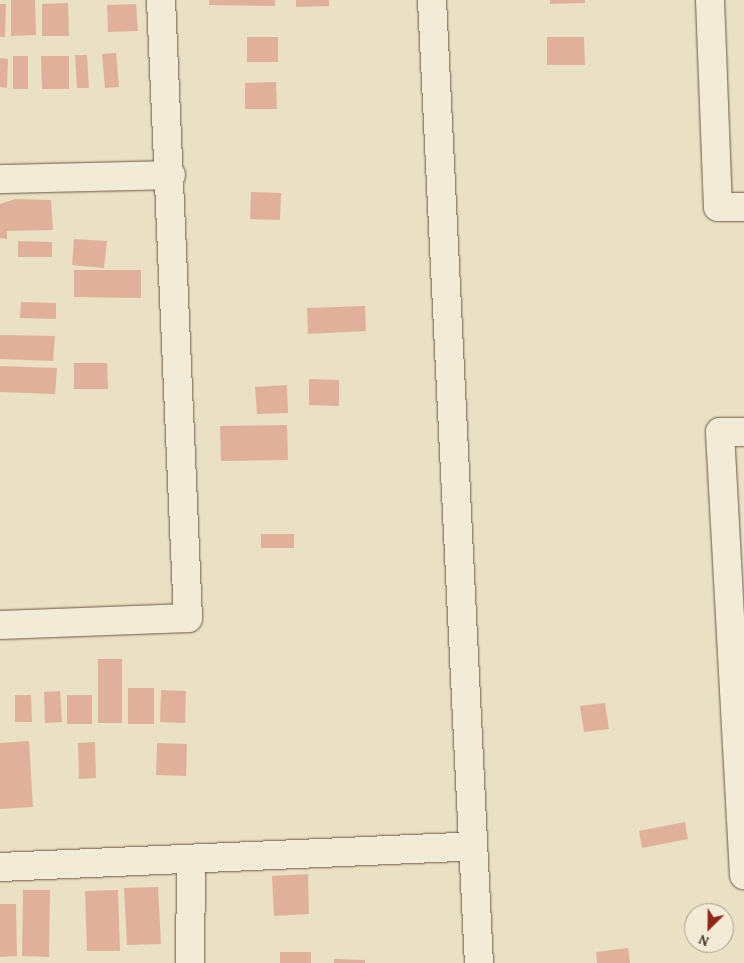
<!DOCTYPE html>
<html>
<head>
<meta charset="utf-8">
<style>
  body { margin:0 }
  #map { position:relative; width:744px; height:963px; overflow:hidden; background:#eae0c3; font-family:"Gentium Book Plus",serif }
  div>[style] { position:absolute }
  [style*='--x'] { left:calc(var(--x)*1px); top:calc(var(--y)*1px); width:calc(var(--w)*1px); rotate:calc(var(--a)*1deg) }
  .building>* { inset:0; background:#e1b09a }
  .roads { filter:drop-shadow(0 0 1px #6b5846) drop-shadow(0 0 1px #6b5846) }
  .street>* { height:28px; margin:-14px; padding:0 14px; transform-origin:14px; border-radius:14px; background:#f1ebd8 }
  span { translate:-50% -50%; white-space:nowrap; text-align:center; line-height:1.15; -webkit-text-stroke:4.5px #f1ebd8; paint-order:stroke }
  .north { position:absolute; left:684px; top:903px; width:50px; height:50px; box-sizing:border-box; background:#f1ebd8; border:1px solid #ab9e8d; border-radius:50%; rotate:203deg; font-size:14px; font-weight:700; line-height:20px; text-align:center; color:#412b1c }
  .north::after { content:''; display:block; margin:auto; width:18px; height:22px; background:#8f2418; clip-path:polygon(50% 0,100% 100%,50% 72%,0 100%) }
</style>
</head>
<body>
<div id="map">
  <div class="building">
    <div style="clip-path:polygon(11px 0,35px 0,36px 35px,11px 36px)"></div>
    <div style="clip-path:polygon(209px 0,275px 0,275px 6px,209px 5px)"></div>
    <div style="clip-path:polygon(296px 0,329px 0,329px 6px,296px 7px)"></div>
    <div style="clip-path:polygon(550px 0,585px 0,585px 3px,550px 4px)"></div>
    <div style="clip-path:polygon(68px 3px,69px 36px,42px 36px,42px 4px)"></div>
    <div style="clip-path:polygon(0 4px,6px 4px,5px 37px,0 37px)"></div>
    <div style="clip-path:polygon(136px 4px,138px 31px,108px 32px,107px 5px)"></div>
    <div style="clip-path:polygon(247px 37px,278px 37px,278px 62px,247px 62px)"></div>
    <div style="clip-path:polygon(547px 37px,584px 37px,585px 65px,547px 65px)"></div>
    <div style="clip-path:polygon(116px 53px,119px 87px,105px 88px,102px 54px)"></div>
    <div style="clip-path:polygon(75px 55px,87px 55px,89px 88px,77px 88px)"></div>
    <div style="clip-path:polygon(13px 56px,28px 56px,28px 89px,13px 89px)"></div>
    <div style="clip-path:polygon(41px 56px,69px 56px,69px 89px,42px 89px)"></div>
    <div style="clip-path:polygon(0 58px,8px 59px,7px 88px,0 87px)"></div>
    <div style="clip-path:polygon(276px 82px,277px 109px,245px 109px,245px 83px)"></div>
    <div style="clip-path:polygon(251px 192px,281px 193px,280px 220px,250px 219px)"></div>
    <div style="clip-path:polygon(15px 199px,51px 200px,53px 230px,7px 231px,7px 239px,0 238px,0 204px)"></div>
    <div style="clip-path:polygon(74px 239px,107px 241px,104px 268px,72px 265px)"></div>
    <div style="clip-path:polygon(18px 241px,52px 242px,52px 257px,18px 257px)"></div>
    <div style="clip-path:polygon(74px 270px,141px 270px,141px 298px,74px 297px)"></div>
    <div style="clip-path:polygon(21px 302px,56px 303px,56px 319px,20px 318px)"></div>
    <div style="clip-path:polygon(365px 306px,366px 331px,308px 334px,307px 308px)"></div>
    <div style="clip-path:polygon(0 335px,55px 336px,53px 361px,0 359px)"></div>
    <div style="clip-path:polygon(74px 363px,107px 363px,108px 389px,74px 389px)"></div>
    <div style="clip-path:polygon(0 366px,57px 368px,55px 394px,0 392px)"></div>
    <div style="clip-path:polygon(309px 379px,339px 380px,339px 406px,309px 405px)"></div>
    <div style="clip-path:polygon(287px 385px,288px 413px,257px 414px,255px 387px)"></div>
    <div style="clip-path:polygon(287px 425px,288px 460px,221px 461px,220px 426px)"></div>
    <div style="clip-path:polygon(261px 534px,294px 534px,294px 548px,261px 548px)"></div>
    <div style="clip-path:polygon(98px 659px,122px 659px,122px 723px,98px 723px)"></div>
    <div style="clip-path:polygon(128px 688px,154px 688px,154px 724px,128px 724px)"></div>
    <div style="clip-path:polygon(161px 690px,186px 691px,185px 723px,160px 722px)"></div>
    <div style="clip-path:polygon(60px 691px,62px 722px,45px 723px,44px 692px)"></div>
    <div style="clip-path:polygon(15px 695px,31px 695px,32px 722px,15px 722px)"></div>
    <div style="clip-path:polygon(67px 695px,92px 695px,92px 724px,67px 724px)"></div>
    <div style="clip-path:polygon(605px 703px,609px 729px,584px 732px,580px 706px)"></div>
    <div style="clip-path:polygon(29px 741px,33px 807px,0 809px,0 743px)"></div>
    <div style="clip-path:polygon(95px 742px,96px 778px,79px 779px,78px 743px)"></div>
    <div style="clip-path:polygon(157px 743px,187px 744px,186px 776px,156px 775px)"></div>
    <div style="clip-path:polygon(685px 822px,688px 839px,642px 848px,639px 831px)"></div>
    <div style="clip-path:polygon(308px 874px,309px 914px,274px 916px,272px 876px)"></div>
    <div style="clip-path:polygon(158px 887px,161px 944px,127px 945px,124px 888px)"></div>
    <div style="clip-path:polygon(23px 890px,50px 890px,49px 957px,22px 956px)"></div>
    <div style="clip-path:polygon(118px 890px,120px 951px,87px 951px,85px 891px)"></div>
    <div style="clip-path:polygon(0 904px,16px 904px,17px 956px,0 957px)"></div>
    <div style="clip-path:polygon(628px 948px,630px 963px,597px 963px,596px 952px)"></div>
    <div style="clip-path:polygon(280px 952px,311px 952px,311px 963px,280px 963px)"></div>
    <div style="clip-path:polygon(334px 959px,365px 960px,365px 963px,334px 963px)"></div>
  </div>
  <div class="roads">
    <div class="street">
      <div style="--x:432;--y:0;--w:964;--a:87.21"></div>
      <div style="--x:710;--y:0;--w:207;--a:87.8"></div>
      <div style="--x:718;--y:207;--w:26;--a:0"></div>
      <div style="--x:0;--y:179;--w:171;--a:-1.3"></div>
      <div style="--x:744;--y:432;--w:24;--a:180"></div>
      <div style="--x:720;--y:432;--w:444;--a:86.9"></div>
      <div style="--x:0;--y:625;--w:188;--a:-2.1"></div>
      <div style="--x:188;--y:618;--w:619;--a:-92.5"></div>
      <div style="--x:0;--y:867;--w:473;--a:-2.5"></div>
      <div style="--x:190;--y:963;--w:102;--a:-89.4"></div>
    </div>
  </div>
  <div class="north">N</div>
</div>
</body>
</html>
